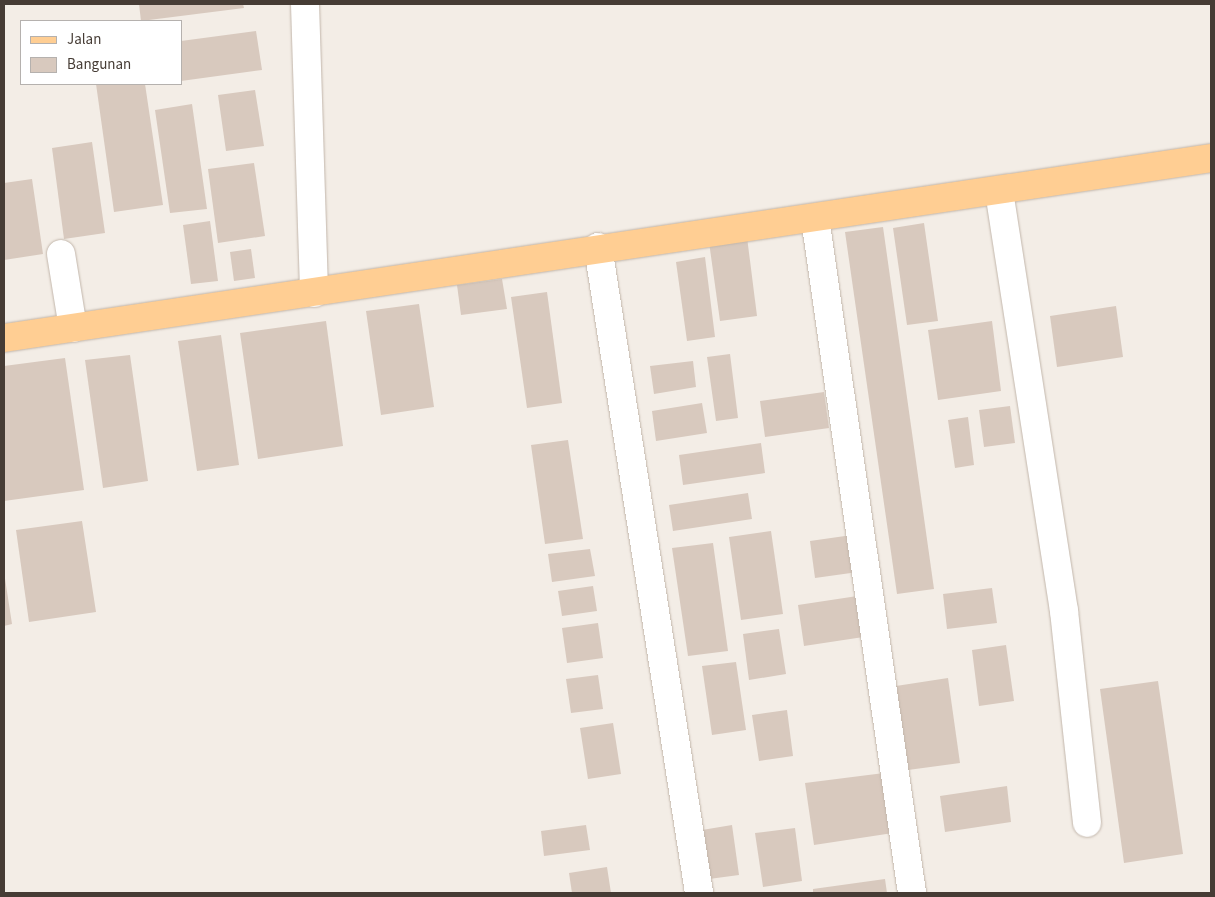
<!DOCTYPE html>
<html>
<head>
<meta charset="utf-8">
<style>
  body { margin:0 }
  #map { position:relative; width:1215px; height:897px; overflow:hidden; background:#f3ede6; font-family:"Source Sans 3",sans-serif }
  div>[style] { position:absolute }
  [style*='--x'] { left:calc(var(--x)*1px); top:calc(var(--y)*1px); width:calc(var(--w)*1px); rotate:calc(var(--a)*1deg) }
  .building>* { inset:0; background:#d8c9be }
  .roads { filter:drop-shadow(0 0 1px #c2b6ab) drop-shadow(0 0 1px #c2b6ab) }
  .minor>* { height:28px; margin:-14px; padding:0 14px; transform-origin:14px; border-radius:14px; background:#fff }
  .major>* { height:28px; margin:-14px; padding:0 14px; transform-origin:14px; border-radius:14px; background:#ffce93 }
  span { translate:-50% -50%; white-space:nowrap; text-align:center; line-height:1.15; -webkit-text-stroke:4px #fff; paint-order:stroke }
  .frame { position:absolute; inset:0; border:5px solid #463c35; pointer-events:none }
  .legend { position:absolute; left:20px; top:20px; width:162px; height:65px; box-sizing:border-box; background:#fff; border:1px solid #b5b1ae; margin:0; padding:6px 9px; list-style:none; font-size:15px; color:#463c35 }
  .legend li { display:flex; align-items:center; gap:10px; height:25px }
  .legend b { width:25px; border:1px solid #b5b1ae }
</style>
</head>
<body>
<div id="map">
  <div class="building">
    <div style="clip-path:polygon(139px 4px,243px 4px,244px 8px,141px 21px)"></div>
    <div style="clip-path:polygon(256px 31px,262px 70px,181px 81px,181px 41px)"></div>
    <div style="clip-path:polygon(96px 84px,145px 84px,163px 205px,114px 212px)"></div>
    <div style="clip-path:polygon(255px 90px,264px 146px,226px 151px,218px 95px)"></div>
    <div style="clip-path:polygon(192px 104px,207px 209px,170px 213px,155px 110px)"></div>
    <div style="clip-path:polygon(92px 142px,105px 233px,64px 239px,52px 148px)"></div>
    <div style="clip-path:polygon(254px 163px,265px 236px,218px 243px,208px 169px)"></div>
    <div style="clip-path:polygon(32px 179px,43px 254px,4px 260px,4px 183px)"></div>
    <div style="clip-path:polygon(210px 221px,218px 281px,191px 284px,183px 225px)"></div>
    <div style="clip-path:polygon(924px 223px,938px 321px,907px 325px,893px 228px)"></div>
    <div style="clip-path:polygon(883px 227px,934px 589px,897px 594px,845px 232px)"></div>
    <div style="clip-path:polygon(747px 237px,757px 316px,720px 321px,709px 242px)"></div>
    <div style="clip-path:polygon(251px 249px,255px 278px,234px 281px,230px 252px)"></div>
    <div style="clip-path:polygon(705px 257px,715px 337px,687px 341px,676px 262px)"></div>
    <div style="clip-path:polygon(502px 279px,507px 309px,461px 315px,457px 285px)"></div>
    <div style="clip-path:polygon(547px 292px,562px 403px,527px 408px,511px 297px)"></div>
    <div style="clip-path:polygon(419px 304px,434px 407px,381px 415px,366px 311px)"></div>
    <div style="clip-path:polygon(1116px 306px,1123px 357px,1057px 367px,1050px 316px)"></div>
    <div style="clip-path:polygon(326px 321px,343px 446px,258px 459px,240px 333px)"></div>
    <div style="clip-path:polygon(992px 321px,1001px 391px,938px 400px,928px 330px)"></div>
    <div style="clip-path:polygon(221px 335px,239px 465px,197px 471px,178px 341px)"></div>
    <div style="clip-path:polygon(730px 354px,738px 418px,716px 421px,707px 357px)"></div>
    <div style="clip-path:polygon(130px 355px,148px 481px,103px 488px,85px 360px)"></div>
    <div style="clip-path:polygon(65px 358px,84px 490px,4px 501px,4px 366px)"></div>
    <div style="clip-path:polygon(693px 361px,696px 387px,654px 394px,650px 366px)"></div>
    <div style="clip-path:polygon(824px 392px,829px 428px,765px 437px,760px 401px)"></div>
    <div style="clip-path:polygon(702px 403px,707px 433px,656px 441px,652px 411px)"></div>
    <div style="clip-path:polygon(1010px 406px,1015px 443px,984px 447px,979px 410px)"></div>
    <div style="clip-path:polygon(968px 417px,974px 465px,955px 468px,948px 420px)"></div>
    <div style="clip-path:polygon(568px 440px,583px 539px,545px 544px,531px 445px)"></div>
    <div style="clip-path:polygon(761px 443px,765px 473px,683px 485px,679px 455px)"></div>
    <div style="clip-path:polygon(748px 493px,752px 519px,673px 531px,669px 505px)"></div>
    <div style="clip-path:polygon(82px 521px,96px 612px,29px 622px,16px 530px)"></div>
    <div style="clip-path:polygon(771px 531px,783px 614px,741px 620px,729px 537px)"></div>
    <div style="clip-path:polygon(852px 535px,858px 572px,815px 578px,810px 541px)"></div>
    <div style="clip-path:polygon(713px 543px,728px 651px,688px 656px,672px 548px)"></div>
    <div style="clip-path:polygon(590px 549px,595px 576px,552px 582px,548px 554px)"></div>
    <div style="clip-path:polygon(4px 572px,12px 624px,4px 626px)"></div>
    <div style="clip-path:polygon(593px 586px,597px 611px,562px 616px,558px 591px)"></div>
    <div style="clip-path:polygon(992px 588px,997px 623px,947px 629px,943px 594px)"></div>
    <div style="clip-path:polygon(864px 595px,870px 636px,804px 646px,798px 605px)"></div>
    <div style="clip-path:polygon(598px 623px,603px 658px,567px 663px,562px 628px)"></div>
    <div style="clip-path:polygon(779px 629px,786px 674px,749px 680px,743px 634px)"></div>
    <div style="clip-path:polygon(1006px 645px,1014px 701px,979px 706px,972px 650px)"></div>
    <div style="clip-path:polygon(736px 662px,746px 730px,712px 735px,702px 666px)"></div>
    <div style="clip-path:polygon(598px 675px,603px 709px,571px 713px,566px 679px)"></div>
    <div style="clip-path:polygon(948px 678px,960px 763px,908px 770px,896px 686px)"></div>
    <div style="clip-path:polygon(1158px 681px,1183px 854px,1124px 863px,1100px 689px)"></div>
    <div style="clip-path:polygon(787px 710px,793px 756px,759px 761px,752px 715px)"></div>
    <div style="clip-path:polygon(613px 723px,621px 774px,588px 779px,580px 728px)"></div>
    <div style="clip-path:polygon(884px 773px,893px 833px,814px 845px,805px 783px)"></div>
    <div style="clip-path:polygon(1007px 786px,1011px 822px,945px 832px,940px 796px)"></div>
    <div style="clip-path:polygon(586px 825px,590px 850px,544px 856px,541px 831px)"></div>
    <div style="clip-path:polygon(732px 825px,739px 875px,709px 879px,702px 830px)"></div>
    <div style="clip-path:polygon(795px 828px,802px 881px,763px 887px,755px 833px)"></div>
    <div style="clip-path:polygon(607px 867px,611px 893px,572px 893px,569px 873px)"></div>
    <div style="clip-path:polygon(885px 879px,887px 893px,813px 893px,813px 889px)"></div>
  </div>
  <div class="roads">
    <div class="minor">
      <div style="--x:305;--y:4;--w:289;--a:88.2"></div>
      <div style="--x:999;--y:191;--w:425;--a:81.2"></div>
      <div style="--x:1064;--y:611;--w:213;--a:83.8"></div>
      <div style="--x:815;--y:218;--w:682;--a:81.82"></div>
      <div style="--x:598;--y:247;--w:654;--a:81.11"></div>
      <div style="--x:61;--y:254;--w:75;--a:80.8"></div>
    </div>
    <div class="major">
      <div style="--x:4;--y:338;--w:1220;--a:-8.48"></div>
    </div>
  </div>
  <div class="frame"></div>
  <ul class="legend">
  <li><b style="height:6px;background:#ffce93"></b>Jalan</li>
  <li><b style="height:14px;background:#d8c9be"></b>Bangunan</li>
  </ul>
</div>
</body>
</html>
